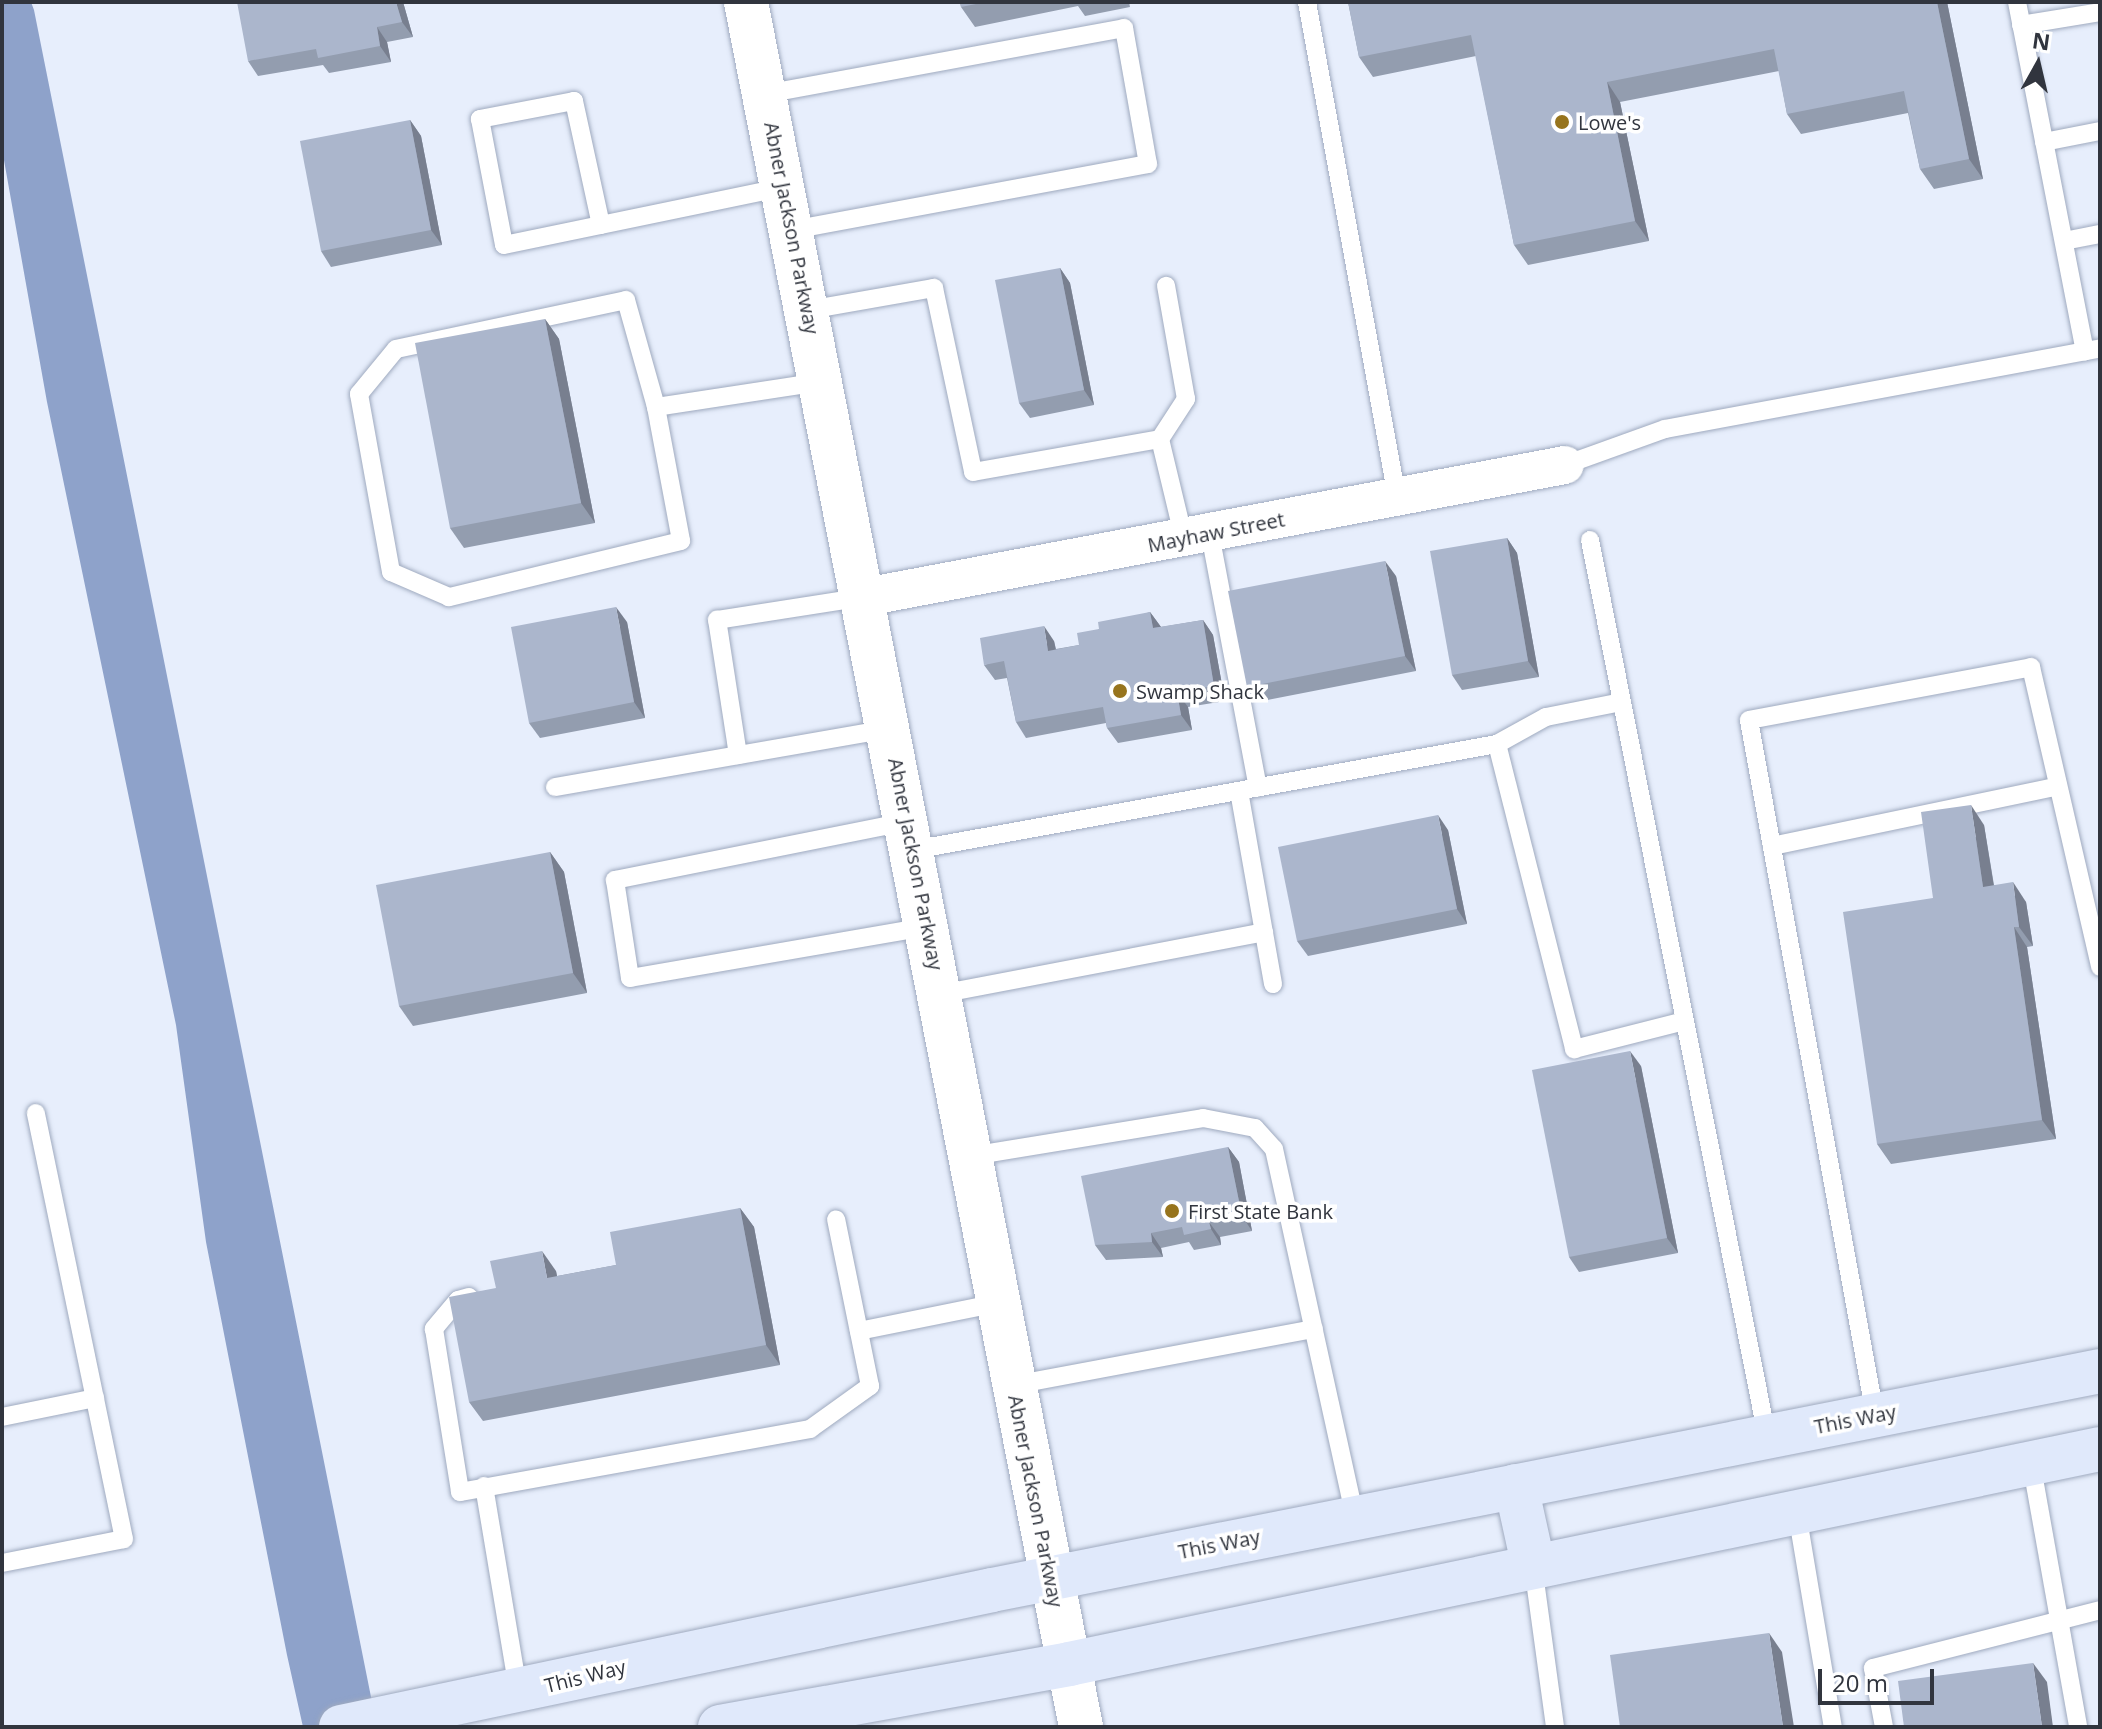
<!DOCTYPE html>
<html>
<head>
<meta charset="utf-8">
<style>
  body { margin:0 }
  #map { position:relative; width:2102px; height:1729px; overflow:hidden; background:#e7eefc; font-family:"Open Sans",sans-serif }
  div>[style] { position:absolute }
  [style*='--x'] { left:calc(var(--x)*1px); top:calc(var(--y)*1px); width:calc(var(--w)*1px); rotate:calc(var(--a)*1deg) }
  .water>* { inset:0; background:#8ea2ca }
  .roads { filter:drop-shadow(0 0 2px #9faabf) drop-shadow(0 0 2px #9faabf) }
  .service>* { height:18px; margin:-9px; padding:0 9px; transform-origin:9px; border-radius:9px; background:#fff }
  .minor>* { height:38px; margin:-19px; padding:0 19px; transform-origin:19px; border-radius:19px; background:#fff }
  .tertiary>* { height:44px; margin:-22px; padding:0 22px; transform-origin:22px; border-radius:22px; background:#fff }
  .secondary>* { height:44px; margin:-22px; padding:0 22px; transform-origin:22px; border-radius:22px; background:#e0e9fb }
  .wall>* { inset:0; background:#939daf }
  .shaded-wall>* { inset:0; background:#787f8f }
  .building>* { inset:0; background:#abb6cc }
  .dots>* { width:22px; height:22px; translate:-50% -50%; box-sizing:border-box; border:4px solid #fff; border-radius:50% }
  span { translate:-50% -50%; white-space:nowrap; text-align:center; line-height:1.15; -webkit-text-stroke:7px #fff; paint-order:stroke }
  .poi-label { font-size:20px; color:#31353e }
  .left { translate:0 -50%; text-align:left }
  .street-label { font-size:20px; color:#31353e }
  .frame { position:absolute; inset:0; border:4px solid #31353e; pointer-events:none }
  .north { position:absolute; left:1998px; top:24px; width:80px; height:80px; -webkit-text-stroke:6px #fff; paint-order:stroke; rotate:8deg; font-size:22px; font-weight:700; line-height:32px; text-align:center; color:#31353e }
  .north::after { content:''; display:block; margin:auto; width:28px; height:36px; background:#31353e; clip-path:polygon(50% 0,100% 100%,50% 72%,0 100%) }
  .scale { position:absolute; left:1818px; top:1669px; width:116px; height:36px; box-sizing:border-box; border:4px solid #31353e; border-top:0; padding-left:10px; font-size:24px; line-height:28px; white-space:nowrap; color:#31353e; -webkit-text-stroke:6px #fff; paint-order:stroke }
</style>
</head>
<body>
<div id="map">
  <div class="water">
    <div style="clip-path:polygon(2px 2px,31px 2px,34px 10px,377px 1727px,303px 1727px,287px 1655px,206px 1242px,176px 1025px,47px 402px,2px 149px)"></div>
  </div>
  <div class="roads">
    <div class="service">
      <div style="--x:1307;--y:2;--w:503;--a:79.7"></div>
      <div style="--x:2017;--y:2;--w:356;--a:79"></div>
      <div style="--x:2021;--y:25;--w:80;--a:-9.3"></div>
      <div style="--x:765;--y:94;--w:365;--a:-10.4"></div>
      <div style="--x:1124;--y:28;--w:138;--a:80"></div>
      <div style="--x:1148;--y:164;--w:362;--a:169.5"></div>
      <div style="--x:2044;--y:142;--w:57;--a:-11.1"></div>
      <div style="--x:601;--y:225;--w:127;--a:-102.3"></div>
      <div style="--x:574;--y:101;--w:96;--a:169.2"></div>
      <div style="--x:480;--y:119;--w:128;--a:79.2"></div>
      <div style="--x:504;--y:245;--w:285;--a:-11.7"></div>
      <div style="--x:2064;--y:241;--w:37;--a:-11"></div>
      <div style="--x:808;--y:310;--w:128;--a:-9.9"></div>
      <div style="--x:934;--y:288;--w:188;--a:78"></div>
      <div style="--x:973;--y:472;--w:190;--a:-10"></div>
      <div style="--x:1160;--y:439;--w:48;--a:-57"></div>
      <div style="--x:1186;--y:399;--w:115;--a:-100"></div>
      <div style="--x:656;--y:407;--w:136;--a:79.4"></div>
      <div style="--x:681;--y:541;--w:239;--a:166.4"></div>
      <div style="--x:449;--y:597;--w:63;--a:-156.7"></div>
      <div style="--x:391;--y:572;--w:181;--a:-100.2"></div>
      <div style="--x:359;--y:394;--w:58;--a:-50.6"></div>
      <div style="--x:396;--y:349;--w:235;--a:-12"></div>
      <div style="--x:626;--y:300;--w:111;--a:74.3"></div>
      <div style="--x:656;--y:407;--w:166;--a:-8.7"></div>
      <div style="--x:1160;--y:439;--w:103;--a:76.5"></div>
      <div style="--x:1565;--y:465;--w:106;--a:-19.8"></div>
      <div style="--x:1665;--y:429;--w:442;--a:-10.5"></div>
      <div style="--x:1210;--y:534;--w:258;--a:79.3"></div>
      <div style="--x:1590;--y:540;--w:913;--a:78.83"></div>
      <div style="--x:1497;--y:744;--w:315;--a:75.8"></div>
      <div style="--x:1574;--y:1049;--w:114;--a:-14.2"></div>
      <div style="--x:738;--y:755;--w:137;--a:-98.8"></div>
      <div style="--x:717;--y:620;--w:149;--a:-8.9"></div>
      <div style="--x:555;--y:787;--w:337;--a:-9.9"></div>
      <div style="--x:1239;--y:791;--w:196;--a:80"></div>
      <div style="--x:905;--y:822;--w:296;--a:168.7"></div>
      <div style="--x:615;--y:880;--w:99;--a:81.3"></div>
      <div style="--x:630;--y:978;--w:299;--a:-9.8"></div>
      <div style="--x:1772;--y:846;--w:292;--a:-11.8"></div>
      <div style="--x:913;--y:850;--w:594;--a:-10.29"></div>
      <div style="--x:1497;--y:744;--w:56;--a:-28.9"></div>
      <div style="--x:1546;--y:717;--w:77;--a:-11.2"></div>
      <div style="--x:940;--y:994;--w:330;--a:-10.8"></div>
      <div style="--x:971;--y:1156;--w:235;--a:-9.3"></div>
      <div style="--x:1203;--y:1118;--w:53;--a:10.9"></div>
      <div style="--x:1255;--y:1128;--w:28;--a:48"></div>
      <div style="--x:1274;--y:1149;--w:377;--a:77.6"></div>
      <div style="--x:469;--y:1297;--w:11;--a:165"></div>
      <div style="--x:458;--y:1300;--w:38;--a:130"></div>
      <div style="--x:434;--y:1329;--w:165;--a:80.9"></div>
      <div style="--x:460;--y:1492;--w:356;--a:-10.2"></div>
      <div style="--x:810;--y:1429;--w:74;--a:-35.6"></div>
      <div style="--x:870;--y:1386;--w:170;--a:-101.5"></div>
      <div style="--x:859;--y:1331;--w:142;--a:-11.4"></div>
      <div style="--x:1014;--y:1385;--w:305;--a:-10.6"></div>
      <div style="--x:1875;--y:1415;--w:706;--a:-100.28"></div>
      <div style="--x:1749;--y:720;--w:287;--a:-10.6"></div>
      <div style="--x:2031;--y:667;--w:308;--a:77"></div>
      <div style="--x:2;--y:1417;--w:95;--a:-11.5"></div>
      <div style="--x:2031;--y:1462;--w:269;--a:79.9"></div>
      <div style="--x:484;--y:1486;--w:207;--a:80.5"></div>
      <div style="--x:1797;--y:1513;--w:217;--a:80.5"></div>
      <div style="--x:2;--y:1563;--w:124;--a:-11.1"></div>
      <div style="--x:124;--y:1539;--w:435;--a:-101.7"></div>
      <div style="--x:1533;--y:1566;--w:162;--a:82.2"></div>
      <div style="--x:1884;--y:1727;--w:60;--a:-100.6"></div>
      <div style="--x:1873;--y:1668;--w:234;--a:-14.3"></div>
    </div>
    <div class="minor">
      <div style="--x:865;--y:597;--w:712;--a:-10.68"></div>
    </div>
    <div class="tertiary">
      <div style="--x:746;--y:2;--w:1757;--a:79.01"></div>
    </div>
    <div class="secondary">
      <div style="--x:1516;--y:1486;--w:79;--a:77.6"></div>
      <div style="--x:341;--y:1727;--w:665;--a:-11.88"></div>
      <div style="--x:992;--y:1590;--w:1129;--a:-11.18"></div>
      <div style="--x:720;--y:1727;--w:355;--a:-10.2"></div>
      <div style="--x:1069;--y:1664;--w:1053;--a:-11.78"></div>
    </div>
  </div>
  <div class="wall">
    <div style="clip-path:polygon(403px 2px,413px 37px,387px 42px,391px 62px,329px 73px,323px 65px,258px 76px,248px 61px)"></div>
    <div style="clip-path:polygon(960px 2px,1129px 2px,1130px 7px,1085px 16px,1078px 6px,975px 27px,961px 7px)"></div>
    <div style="clip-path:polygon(1348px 2px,1947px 2px,1983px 179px,1934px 189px,1920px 169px,1908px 113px,1801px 134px,1787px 114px,1779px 71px,1620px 102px,1649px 241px,1528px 265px,1514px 245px,1476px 56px,1373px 77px,1359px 57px)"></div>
    <div style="clip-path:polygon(410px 120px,421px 136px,442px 245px,331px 267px,321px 251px)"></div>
    <div style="clip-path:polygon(1060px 268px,1070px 283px,1094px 405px,1030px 418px,1019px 403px)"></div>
    <div style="clip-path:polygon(545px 319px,559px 339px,595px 523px,464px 548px,450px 528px)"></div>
    <div style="clip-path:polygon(1507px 538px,1517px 553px,1539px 677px,1462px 690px,1452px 675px)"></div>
    <div style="clip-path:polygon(1396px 576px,1416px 671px,1257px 702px,1247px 687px)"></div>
    <div style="clip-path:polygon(1150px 612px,1161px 627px,1203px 620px,1213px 635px,1225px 701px,1188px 707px,1192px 730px,1118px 743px,1107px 728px,1106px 723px,1026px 738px,1016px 722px,1007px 678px,995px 680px,984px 665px,1054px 641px,1056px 649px,1079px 645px,1099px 629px)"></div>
    <div style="clip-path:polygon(627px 622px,645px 718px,540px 738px,529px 723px)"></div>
    <div style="clip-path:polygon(1984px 825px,1994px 885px,2026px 902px,2033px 946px,2027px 947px,2056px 1139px,1891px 1164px,1877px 1144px,1933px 898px)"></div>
    <div style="clip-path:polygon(1448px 830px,1467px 924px,1308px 956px,1297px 941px)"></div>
    <div style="clip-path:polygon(550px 852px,564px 872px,587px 993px,413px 1026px,399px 1006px)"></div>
    <div style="clip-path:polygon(1641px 1066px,1678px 1253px,1579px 1272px,1569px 1257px)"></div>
    <div style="clip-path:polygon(1228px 1147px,1239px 1162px,1252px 1231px,1220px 1237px,1221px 1245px,1194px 1250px,1189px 1242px,1161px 1248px,1163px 1257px,1106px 1260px,1095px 1245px)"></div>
    <div style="clip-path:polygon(740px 1208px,754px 1227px,780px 1365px,483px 1421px,469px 1402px,556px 1271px,557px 1276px,616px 1265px)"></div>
  </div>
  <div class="shaded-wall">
    <div style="clip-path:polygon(396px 2px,403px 2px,413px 37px,402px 22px)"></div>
    <div style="clip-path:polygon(1937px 2px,1947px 2px,1983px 179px,1969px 159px)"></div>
    <div style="clip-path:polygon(377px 27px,387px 42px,391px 62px,380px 46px)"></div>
    <div style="clip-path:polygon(1607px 82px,1620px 102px,1649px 241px,1635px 221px)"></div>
    <div style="clip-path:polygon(410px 120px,421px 136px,442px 245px,431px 230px)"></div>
    <div style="clip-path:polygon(1060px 268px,1070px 283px,1094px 405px,1084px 390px)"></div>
    <div style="clip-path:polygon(545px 319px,559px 339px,595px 523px,581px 503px)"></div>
    <div style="clip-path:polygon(1507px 538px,1517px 553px,1539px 677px,1528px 661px)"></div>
    <div style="clip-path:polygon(1385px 561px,1396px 576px,1416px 671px,1405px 656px)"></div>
    <div style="clip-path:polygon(616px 607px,627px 622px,645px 718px,634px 702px)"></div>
    <div style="clip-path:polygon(1150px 612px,1161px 627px,1153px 628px)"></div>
    <div style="clip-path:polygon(1203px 620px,1213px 635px,1225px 701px,1214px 686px)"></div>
    <div style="clip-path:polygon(1044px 626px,1054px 641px,1059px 666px,1048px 651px)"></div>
    <div style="clip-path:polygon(1177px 692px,1188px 707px,1192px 730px,1181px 715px)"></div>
    <div style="clip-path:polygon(1971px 805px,1984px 825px,1997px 906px,1983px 887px)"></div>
    <div style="clip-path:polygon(1438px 815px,1448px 830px,1467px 924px,1457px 909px)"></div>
    <div style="clip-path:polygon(550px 852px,564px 872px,587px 993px,573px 973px)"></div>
    <div style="clip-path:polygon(2013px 882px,2026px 902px,2033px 946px,2019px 927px)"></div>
    <div style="clip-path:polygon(2014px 927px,2027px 947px,2056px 1139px,2042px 1120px)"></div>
    <div style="clip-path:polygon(1630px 1051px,1641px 1066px,1678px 1253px,1667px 1238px)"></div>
    <div style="clip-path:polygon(1228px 1147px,1239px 1162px,1252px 1231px,1242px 1216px)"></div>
    <div style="clip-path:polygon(740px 1208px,754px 1227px,780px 1365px,766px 1345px)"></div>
    <div style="clip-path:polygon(1209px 1222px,1220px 1237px,1221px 1245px,1211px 1229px)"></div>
    <div style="clip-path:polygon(1151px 1233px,1161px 1248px,1163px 1257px,1152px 1242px)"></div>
    <div style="clip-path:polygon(542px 1251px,556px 1271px,561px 1298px,547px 1278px)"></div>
    <div style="clip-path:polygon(1769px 1633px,1782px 1652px,1794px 1727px,1783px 1727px)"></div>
    <div style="clip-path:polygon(2033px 1663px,2047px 1682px,2053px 1727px,2042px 1727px)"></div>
  </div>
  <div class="building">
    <div style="clip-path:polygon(237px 2px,396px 2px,402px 22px,377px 27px,380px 46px,318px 58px,316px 49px,248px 61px)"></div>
    <div style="clip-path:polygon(960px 2px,986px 2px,961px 7px)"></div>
    <div style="clip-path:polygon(1348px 2px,1937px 2px,1969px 159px,1920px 169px,1904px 91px,1787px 114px,1774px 49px,1607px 82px,1635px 221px,1514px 245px,1471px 35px,1359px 57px)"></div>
    <div style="clip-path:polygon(410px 120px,431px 230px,321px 251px,300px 141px)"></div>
    <div style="clip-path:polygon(1060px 268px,1084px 390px,1019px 403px,995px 280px)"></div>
    <div style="clip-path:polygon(545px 319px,581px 503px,450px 528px,415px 343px)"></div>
    <div style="clip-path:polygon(1507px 538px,1528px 661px,1452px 675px,1430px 551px)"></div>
    <div style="clip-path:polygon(1385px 561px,1405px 656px,1247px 687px,1228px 591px)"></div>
    <div style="clip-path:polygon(616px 607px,634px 702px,529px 723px,511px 627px)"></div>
    <div style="clip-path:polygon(1150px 612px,1153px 628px,1203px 620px,1214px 686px,1177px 692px,1181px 715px,1107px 728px,1103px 707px,1016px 722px,1004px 661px,984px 665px,980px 638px,1044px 626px,1048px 651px,1079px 645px,1077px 633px,1099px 629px,1098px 622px)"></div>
    <div style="clip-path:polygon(1971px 805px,1983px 887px,2013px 882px,2019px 927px,2014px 927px,2042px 1120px,1877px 1144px,1843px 912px,1933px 898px,1921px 812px)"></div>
    <div style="clip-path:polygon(1438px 815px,1457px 909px,1297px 941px,1278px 847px)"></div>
    <div style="clip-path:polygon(550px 852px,573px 973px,399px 1006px,376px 885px)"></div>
    <div style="clip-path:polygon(1630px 1051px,1667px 1238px,1569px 1257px,1532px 1070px)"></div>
    <div style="clip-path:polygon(1228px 1147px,1242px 1216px,1209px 1222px,1211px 1229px,1184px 1235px,1182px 1227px,1151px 1233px,1152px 1242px,1095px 1245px,1081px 1176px)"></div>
    <div style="clip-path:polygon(740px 1208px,766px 1345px,469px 1402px,449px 1297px,496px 1288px,490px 1261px,542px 1251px,547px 1278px,616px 1265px,610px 1232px)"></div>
    <div style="clip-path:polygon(1769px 1633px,1783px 1727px,1620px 1727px,1610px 1655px)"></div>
    <div style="clip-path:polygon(2033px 1663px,2042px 1727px,1904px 1727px,1898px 1681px)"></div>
  </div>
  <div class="dots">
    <div style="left:1562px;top:122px;background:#97741d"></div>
    <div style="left:1120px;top:691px;background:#97741d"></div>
    <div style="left:1172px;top:1211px;background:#97741d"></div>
  </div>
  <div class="poi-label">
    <span class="left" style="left:1578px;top:122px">Lowe's</span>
    <span class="left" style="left:1136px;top:691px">Swamp Shack</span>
    <span class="left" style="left:1188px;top:1211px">First State Bank</span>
  </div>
  <div class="street-label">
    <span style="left:792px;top:228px;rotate:79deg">Abner Jackson Parkway</span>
    <span style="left:1216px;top:532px;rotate:-11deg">Mayhaw Street</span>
    <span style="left:916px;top:864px;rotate:79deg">Abner Jackson Parkway</span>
    <span style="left:1855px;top:1419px;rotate:-11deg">This Way</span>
    <span style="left:1036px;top:1501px;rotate:79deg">Abner Jackson Parkway</span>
    <span style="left:1219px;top:1544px;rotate:-11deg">This Way</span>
    <span style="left:585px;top:1676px;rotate:-14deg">This Way</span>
  </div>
  <div class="frame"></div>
  <div class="north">N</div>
  <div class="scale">20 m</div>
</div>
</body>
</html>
